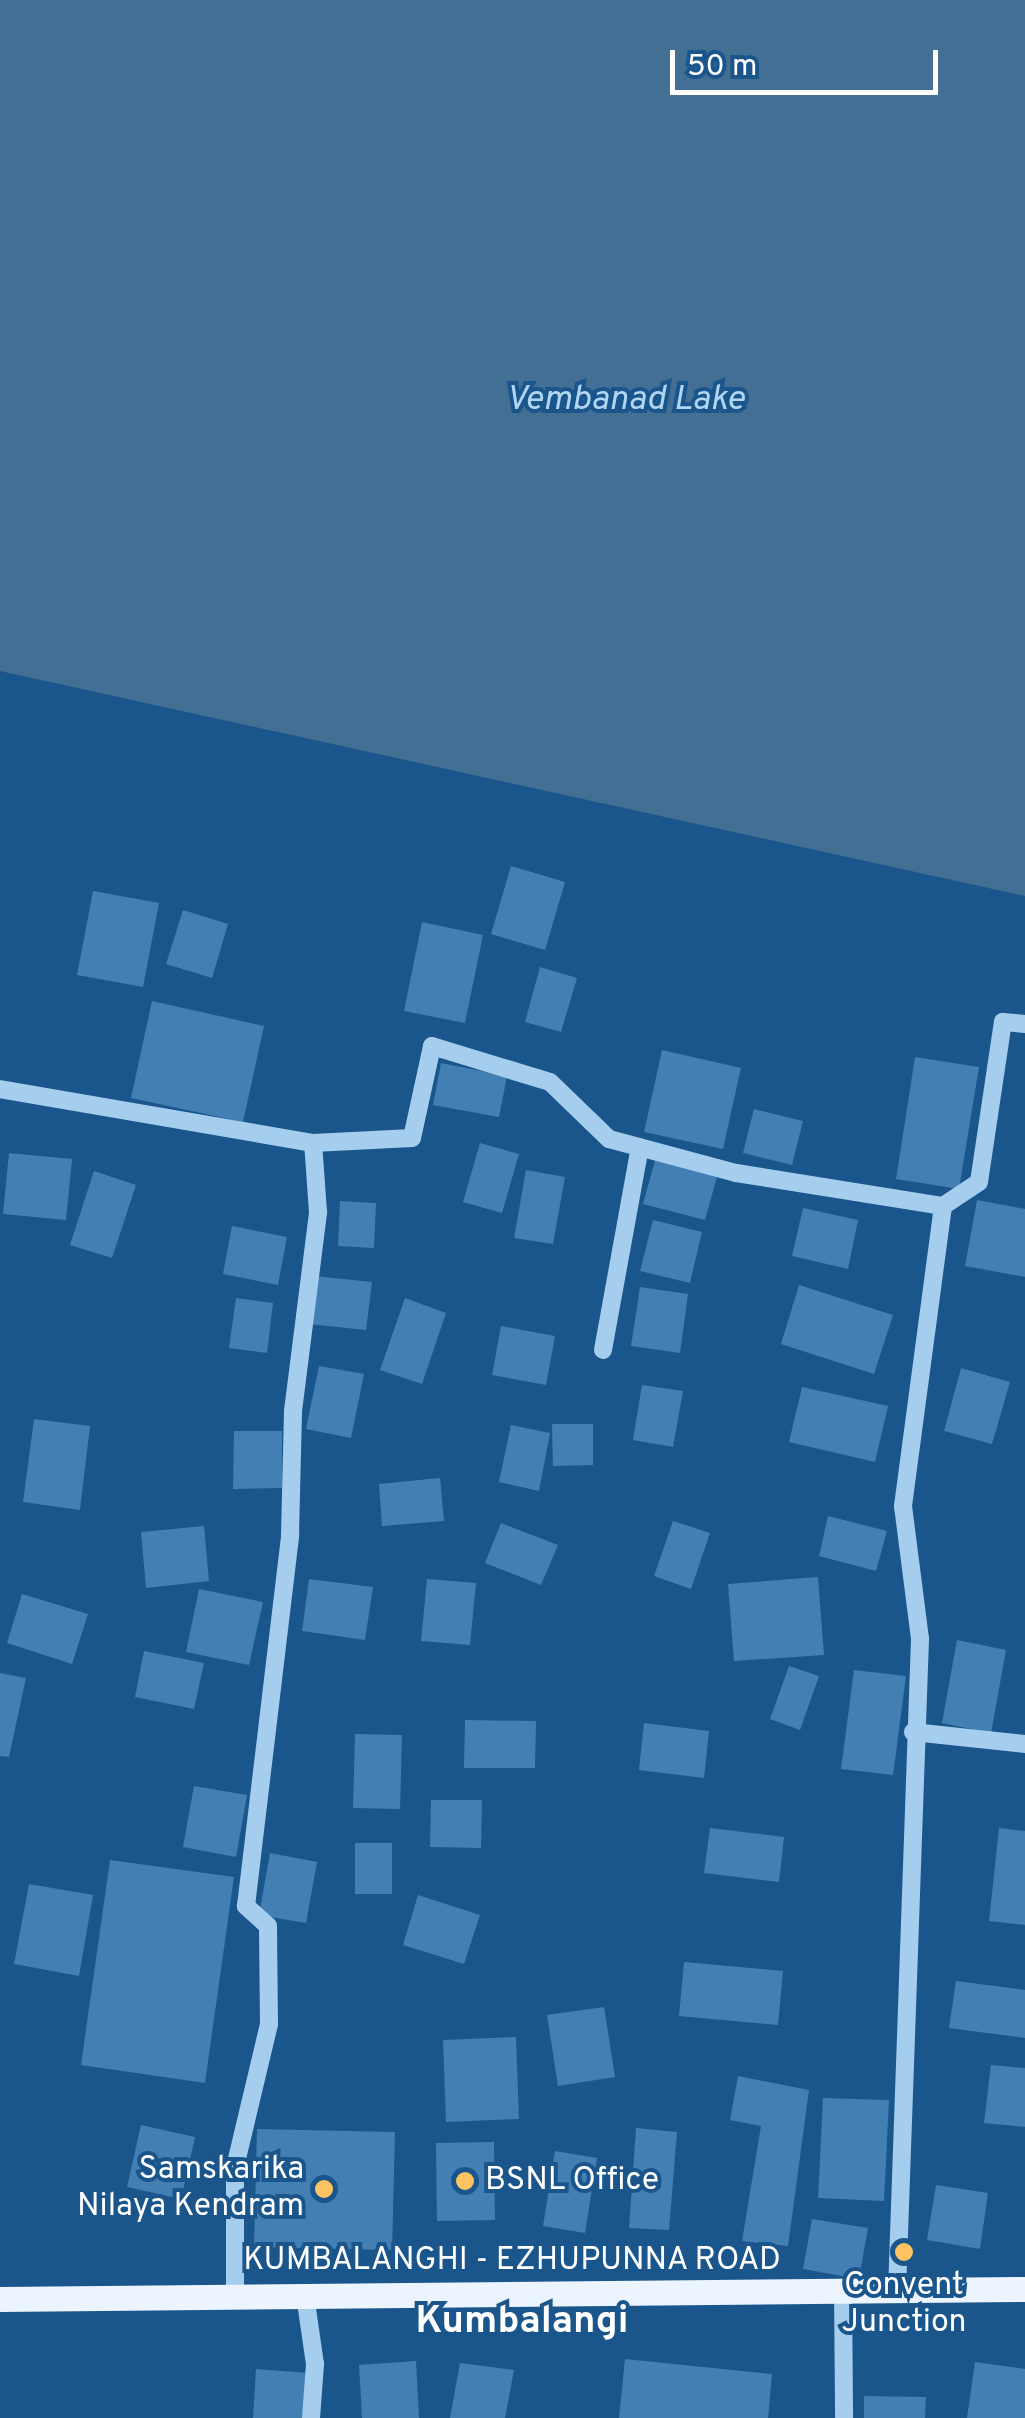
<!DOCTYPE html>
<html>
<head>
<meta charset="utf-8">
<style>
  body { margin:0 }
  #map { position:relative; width:1025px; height:2418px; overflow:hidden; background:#1a568b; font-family:Overpass,sans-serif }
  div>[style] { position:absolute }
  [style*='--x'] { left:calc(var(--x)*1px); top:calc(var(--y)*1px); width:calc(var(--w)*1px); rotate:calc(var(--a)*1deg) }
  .water>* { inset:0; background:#446f95 }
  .building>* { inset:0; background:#437fb3 }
  .minor>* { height:18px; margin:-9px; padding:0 9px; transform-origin:9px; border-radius:9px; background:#a5cded }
  .major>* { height:25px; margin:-12.5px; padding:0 12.5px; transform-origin:12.5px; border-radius:12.5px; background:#ecf5ff }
  .dots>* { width:28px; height:28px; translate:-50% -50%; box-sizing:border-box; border:5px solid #1a568b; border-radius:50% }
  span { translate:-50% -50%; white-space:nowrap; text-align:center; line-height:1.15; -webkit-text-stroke:8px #1a568b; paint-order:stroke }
  .poi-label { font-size:32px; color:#fff }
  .right { translate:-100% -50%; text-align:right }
  .left { translate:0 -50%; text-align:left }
  .street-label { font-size:32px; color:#fff }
  .water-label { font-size:35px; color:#b1d6f4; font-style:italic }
  .quarter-label { font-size:38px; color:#fff; font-weight:700 }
  .scale { position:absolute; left:670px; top:50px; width:268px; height:45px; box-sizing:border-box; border:5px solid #fff; border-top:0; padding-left:12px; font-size:30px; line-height:35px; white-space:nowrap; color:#fff; -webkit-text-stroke:8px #1a568b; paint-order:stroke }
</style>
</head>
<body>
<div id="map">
  <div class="water">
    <div style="clip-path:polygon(0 0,1025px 0,1025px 896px,0 671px)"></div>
  </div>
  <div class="building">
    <div style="clip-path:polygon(511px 866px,565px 882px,545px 950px,491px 934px)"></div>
    <div style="clip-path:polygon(93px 891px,159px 903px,143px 987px,77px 975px)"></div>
    <div style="clip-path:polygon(183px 910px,228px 924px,212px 978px,166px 964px)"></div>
    <div style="clip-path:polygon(422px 922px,483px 935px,465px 1023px,404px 1011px)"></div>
    <div style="clip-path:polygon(540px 967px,577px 978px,561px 1032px,525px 1022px)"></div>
    <div style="clip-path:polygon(152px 1001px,264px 1026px,243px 1122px,131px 1098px)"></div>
    <div style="clip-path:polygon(662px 1050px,741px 1068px,723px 1149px,644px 1132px)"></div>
    <div style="clip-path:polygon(915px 1057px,979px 1067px,959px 1189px,896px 1179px)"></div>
    <div style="clip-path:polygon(441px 1063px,507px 1076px,499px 1117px,433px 1105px)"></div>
    <div style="clip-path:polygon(754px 1109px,803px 1121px,792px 1165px,743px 1153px)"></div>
    <div style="clip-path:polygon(480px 1143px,519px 1154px,502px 1213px,463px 1202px)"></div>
    <div style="clip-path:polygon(9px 1153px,72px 1159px,66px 1220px,3px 1214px)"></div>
    <div style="clip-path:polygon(656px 1157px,718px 1173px,705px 1220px,643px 1204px)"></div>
    <div style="clip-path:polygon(526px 1170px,565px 1177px,553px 1244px,514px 1238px)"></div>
    <div style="clip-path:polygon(94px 1171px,136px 1185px,112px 1258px,70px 1245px)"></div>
    <div style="clip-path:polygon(977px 1200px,1025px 1209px,1025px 1277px,965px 1266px)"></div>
    <div style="clip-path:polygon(340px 1201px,376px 1203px,374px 1248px,338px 1246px)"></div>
    <div style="clip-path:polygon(803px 1208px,858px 1220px,848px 1269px,792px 1256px)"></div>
    <div style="clip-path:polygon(653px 1220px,702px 1232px,690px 1283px,640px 1271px)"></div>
    <div style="clip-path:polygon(232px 1226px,287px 1237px,278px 1285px,223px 1274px)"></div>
    <div style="clip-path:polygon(314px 1276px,372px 1282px,366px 1330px,309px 1324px)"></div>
    <div style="clip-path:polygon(799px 1285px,893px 1315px,874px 1374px,781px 1344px)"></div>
    <div style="clip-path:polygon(640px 1287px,688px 1294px,680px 1353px,631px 1346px)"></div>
    <div style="clip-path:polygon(236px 1298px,273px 1303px,267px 1353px,229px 1348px)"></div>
    <div style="clip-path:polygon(405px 1298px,446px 1313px,422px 1384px,380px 1370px)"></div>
    <div style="clip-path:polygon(501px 1326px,555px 1336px,546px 1385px,492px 1375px)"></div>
    <div style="clip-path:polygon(319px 1366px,364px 1374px,351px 1438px,306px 1429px)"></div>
    <div style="clip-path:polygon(961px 1368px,1010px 1382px,992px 1444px,944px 1431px)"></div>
    <div style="clip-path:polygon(642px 1385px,683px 1391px,673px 1447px,633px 1440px)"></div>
    <div style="clip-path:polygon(802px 1387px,888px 1406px,875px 1462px,789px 1442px)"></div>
    <div style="clip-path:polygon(34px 1419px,90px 1426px,80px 1510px,23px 1502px)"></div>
    <div style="clip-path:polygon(552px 1424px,593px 1424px,593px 1465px,553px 1466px)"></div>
    <div style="clip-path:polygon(511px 1425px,550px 1433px,539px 1491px,499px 1482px)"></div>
    <div style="clip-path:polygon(234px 1431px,282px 1431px,282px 1488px,233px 1489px)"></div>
    <div style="clip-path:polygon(440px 1478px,444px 1521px,382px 1526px,379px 1484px)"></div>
    <div style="clip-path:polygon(828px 1516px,887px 1531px,876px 1571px,819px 1556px)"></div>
    <div style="clip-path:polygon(673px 1521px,710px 1533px,691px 1589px,654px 1576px)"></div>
    <div style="clip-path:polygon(501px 1523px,558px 1545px,541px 1585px,485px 1563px)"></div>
    <div style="clip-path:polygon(204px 1526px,209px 1581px,146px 1588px,141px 1532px)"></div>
    <div style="clip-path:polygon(818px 1577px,824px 1655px,734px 1661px,728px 1584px)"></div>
    <div style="clip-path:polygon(309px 1579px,373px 1587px,365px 1640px,302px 1631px)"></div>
    <div style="clip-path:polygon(427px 1579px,476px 1583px,470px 1645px,421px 1641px)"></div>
    <div style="clip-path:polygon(199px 1589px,263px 1602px,249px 1665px,186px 1652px)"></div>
    <div style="clip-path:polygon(22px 1594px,88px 1614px,72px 1664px,7px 1643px)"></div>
    <div style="clip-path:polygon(957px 1640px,1006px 1650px,991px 1733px,942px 1723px)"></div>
    <div style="clip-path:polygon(144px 1651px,204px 1663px,194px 1709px,135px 1697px)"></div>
    <div style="clip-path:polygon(789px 1666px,819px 1676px,800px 1730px,770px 1719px)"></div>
    <div style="clip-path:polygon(854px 1670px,906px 1676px,893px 1775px,841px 1769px)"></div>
    <div style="clip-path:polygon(0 1673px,26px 1678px,9px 1757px,0 1756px)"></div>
    <div style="clip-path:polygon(465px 1720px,536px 1721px,535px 1768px,464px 1768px)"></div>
    <div style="clip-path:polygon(644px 1723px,709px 1731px,704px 1778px,639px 1770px)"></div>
    <div style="clip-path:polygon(355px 1734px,402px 1735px,400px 1809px,353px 1808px)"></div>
    <div style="clip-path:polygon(194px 1786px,247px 1795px,236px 1857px,183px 1847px)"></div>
    <div style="clip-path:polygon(431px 1800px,482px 1800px,481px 1848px,430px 1847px)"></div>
    <div style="clip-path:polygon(710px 1828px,784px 1837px,779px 1882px,704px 1873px)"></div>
    <div style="clip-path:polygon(999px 1828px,1025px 1831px,1025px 1925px,989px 1921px)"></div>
    <div style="clip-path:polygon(355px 1843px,392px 1843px,392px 1894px,355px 1894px)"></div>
    <div style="clip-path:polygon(270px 1853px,317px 1862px,306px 1923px,259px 1915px)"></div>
    <div style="clip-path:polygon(110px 1860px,234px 1877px,205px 2083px,81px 2065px)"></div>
    <div style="clip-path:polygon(29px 1884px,93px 1895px,79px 1976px,14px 1964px)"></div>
    <div style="clip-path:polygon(418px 1895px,480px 1915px,464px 1964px,403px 1945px)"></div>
    <div style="clip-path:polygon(684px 1962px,783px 1971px,778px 2025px,679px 2016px)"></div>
    <div style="clip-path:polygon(956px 1981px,1025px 1990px,1025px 2038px,949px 2028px)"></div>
    <div style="clip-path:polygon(604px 2007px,615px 2077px,558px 2086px,547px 2015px)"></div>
    <div style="clip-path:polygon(516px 2037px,519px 2119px,446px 2122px,443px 2040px)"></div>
    <div style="clip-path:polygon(991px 2065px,1025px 2068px,1025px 2127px,984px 2123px)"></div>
    <div style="clip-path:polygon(738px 2076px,809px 2090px,788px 2246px,742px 2241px,761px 2126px,730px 2120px)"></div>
    <div style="clip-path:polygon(823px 2098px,889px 2100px,884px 2201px,818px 2198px)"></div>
    <div style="clip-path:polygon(141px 2125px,195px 2137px,181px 2199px,127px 2187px)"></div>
    <div style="clip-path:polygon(636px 2128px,677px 2132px,669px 2230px,629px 2228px)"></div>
    <div style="clip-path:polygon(257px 2129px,395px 2132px,392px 2250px,254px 2247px)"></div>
    <div style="clip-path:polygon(494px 2142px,495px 2220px,437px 2221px,436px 2143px)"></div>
    <div style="clip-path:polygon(555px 2151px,597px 2158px,585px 2233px,543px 2226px)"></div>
    <div style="clip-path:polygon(936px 2185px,988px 2193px,980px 2249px,927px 2240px)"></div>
    <div style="clip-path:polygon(812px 2219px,868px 2228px,859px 2279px,803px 2269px)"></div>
    <div style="clip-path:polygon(625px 2359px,772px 2374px,768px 2418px,619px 2418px)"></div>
    <div style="clip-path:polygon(416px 2361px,419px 2418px,362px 2418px,359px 2365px)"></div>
    <div style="clip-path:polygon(975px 2362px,1025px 2369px,1025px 2418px,967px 2418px)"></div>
    <div style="clip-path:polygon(460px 2363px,514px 2370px,505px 2418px,450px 2418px)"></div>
    <div style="clip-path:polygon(256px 2369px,309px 2373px,306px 2418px,253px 2418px)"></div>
    <div style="clip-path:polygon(864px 2396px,926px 2397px,925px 2418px,864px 2418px)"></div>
  </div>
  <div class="minor">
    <div style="--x:0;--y:1089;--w:318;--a:9.8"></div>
    <div style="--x:943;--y:1206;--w:43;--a:-33.7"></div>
    <div style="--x:979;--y:1182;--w:162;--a:-81.5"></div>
    <div style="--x:1003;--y:1022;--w:22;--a:5"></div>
    <div style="--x:603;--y:1350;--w:206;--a:-79.7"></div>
    <div style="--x:913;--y:1732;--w:113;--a:6.1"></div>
    <div style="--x:843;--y:2292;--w:126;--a:89.5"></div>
    <div style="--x:305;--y:2295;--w:70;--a:81.8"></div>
    <div style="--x:315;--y:2364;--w:54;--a:94.2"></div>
    <div style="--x:235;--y:2296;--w:129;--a:-90"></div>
    <div style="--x:235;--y:2167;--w:147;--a:-76.6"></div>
    <div style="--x:269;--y:2024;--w:98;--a:-90.6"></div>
    <div style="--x:268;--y:1926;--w:30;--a:-138"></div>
    <div style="--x:246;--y:1906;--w:374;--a:-83.2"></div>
    <div style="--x:290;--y:1535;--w:124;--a:-88.6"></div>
    <div style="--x:293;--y:1411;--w:201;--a:-82.8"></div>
    <div style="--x:318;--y:1212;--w:69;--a:-94.1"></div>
    <div style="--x:313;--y:1143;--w:99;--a:-2.9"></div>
    <div style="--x:412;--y:1138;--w:94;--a:-77.7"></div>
    <div style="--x:432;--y:1046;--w:123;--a:17"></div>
    <div style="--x:550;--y:1082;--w:82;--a:44"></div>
    <div style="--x:609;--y:1139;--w:131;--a:15"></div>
    <div style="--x:736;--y:1173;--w:210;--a:9.1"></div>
    <div style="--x:943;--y:1206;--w:303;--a:97.6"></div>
    <div style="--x:903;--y:1506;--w:134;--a:82.7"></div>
    <div style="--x:920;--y:1639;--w:651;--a:92.02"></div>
  </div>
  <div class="major">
    <div style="--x:0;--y:2299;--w:1025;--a:-0.56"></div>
  </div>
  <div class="dots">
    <div style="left:465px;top:2181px;background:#ffc362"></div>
    <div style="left:324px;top:2189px;background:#ffc362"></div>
    <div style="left:904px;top:2252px;background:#ffc362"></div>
  </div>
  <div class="poi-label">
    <span class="right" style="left:304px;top:2189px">Samskarika<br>Nilaya Kendram</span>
    <span class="left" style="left:485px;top:2181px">BSNL Office</span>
    <span style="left:904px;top:2305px">Convent<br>Junction</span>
  </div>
  <div class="street-label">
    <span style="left:512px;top:2261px">KUMBALANGHI - EZHUPUNNA ROAD</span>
  </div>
  <div class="water-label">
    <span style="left:625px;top:400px">Vembanad Lake</span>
  </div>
  <div class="quarter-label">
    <span style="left:522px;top:2323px">Kumbalangi</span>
  </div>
  <div class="scale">50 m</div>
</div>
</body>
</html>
